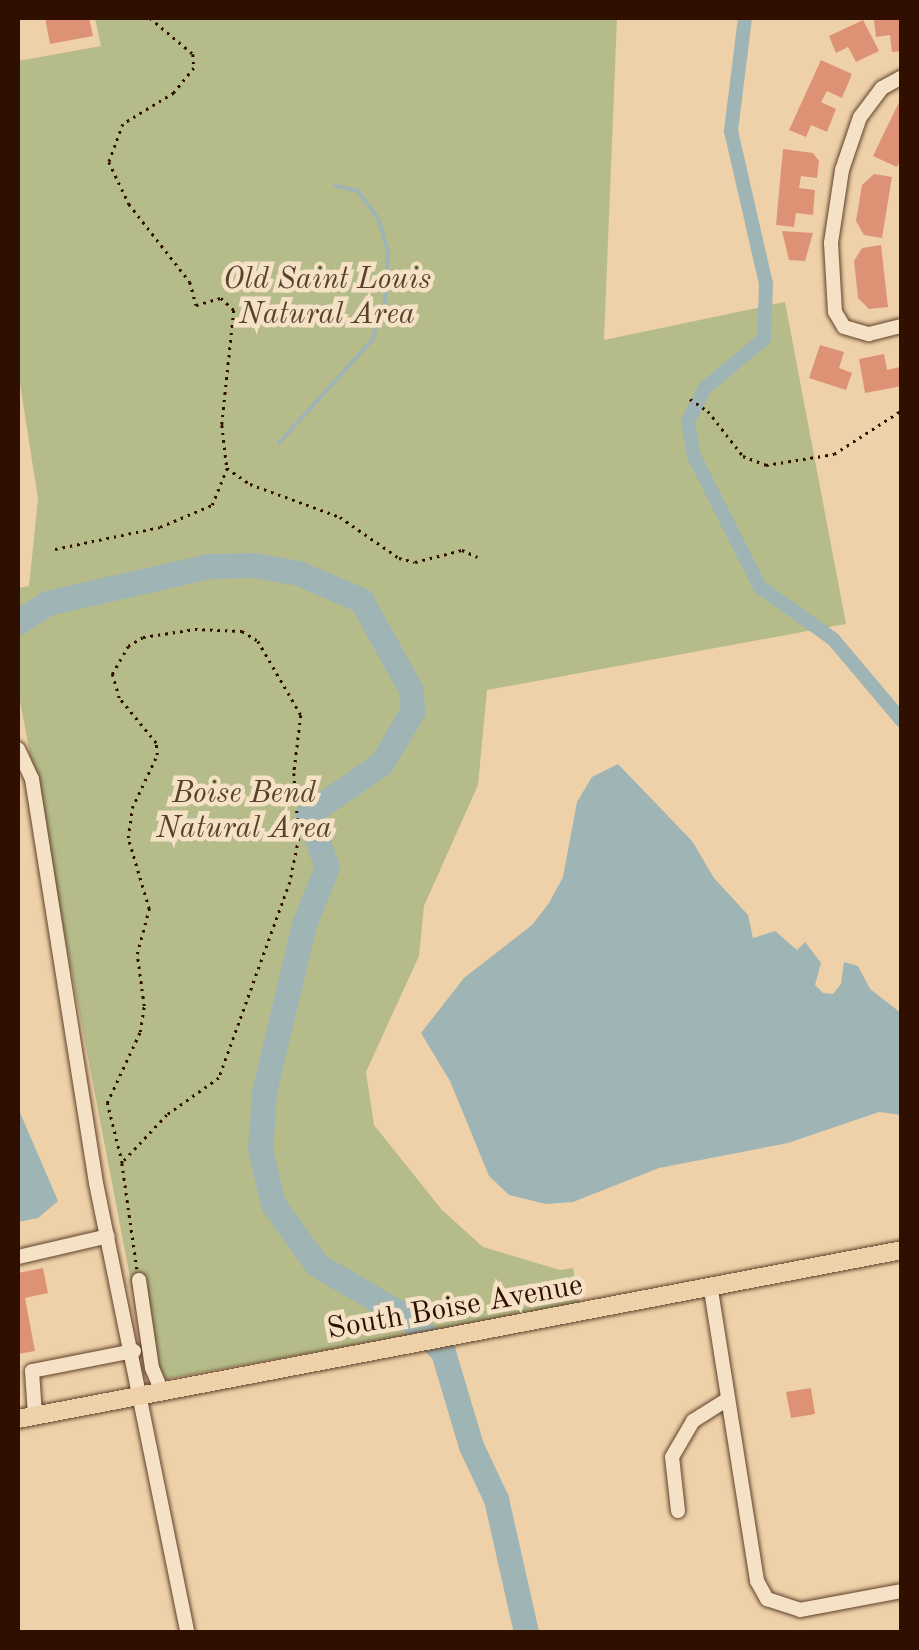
<!DOCTYPE html>
<html>
<head>
<meta charset="utf-8">
<style>
  body { margin:0 }
  #map { position:relative; width:919px; height:1650px; overflow:hidden; background:#eed1a8; font-family:"Old Standard TT",serif }
  div>[style] { position:absolute }
  [style*='--x'] { left:calc(var(--x)*1px); top:calc(var(--y)*1px); width:calc(var(--w)*1px); rotate:calc(var(--a)*1deg) }
  .green>* { inset:0; background:#b6bc89 }
  .water>* { inset:0; background:#9fb4b4 }
  .stream>* { height:4px; margin:-2px; padding:0 2px; transform-origin:2px; border-radius:2px; background:#9fb4b4 }
  .canal>* { height:14px; margin:-7px; padding:0 7px; transform-origin:7px; border-radius:7px; background:#9fb4b4 }
  .river>* { height:25px; margin:-12.5px; padding:0 12.5px; transform-origin:12.5px; border-radius:12.5px; background:#9fb4b4 }
  .building>* { inset:0; background:#dd9276 }
  .path>* { height:2.5px; margin-top:-1.25px; transform-origin:0; background:repeating-linear-gradient(90deg,#300f01 0 2.5px,transparent 0 7.5px) }
  .roads { filter:drop-shadow(0 0 2px #60402b) drop-shadow(0 0 2px #60402b) }
  .minor>* { height:14px; margin:-7px; padding:0 7px; transform-origin:7px; border-radius:7px; background:#f4e1c6 }
  .major>* { height:18px; margin:-9px; padding:0 9px; transform-origin:9px; border-radius:9px; background:#eed1a8 }
  span { translate:-50% -50%; white-space:nowrap; text-align:center; line-height:1.15; -webkit-text-stroke:9px #f4e1c6; paint-order:stroke }
  .park-label { font-size:30px; color:#58432a; font-style:italic }
  .street-label { font-size:30px; color:#300f01 }
  .frame { position:absolute; inset:0; border:20px solid #300f01; pointer-events:none }
</style>
</head>
<body>
<div id="map">
  <div class="green">
    <div style="clip-path:polygon(95px 18px,617px 18px,604px 340px,785px 302px,846px 624px,487px 690px,478px 785px,424px 906px,419px 956px,366px 1072px,374px 1125px,442px 1210px,483px 1247px,560px 1270px,573px 1268px,580px 1304px,150px 1382px,18px 691px,18px 588px,29px 586px,38px 499px,18px 371px,18px 61px,101px 46px)"></div>
  </div>
  <div class="water">
    <div style="clip-path:polygon(618px 764px,692px 841px,714px 878px,748px 915px,753px 938px,775px 931px,797px 950px,805px 942px,821px 963px,815px 985px,823px 993px,833px 994px,841px 984px,844px 962px,858px 966px,870px 989px,901px 1013px,901px 1115px,879px 1112px,788px 1143px,659px 1168px,573px 1202px,546px 1204px,509px 1195px,489px 1176px,450px 1081px,421px 1033px,464px 978px,532px 925px,549px 903px,563px 877px,577px 802px,592px 777px)"></div>
    <div style="clip-path:polygon(18px 1108px,58px 1201px,38px 1218px,18px 1222px)"></div>
  </div>
  <div class="stream">
    <div style="--x:279;--y:443;--w:139;--a:-47.9"></div>
    <div style="--x:372;--y:340;--w:39;--a:-71"></div>
    <div style="--x:385;--y:303;--w:52;--a:-86.7"></div>
    <div style="--x:388;--y:251;--w:34;--a:-107"></div>
    <div style="--x:378;--y:218;--w:34;--a:-127"></div>
    <div style="--x:358;--y:191;--w:23;--a:-167"></div>
  </div>
  <div class="canal">
    <div style="--x:745;--y:18;--w:114;--a:97.1"></div>
    <div style="--x:731;--y:131;--w:157;--a:77.1"></div>
    <div style="--x:766;--y:284;--w:55;--a:92.1"></div>
    <div style="--x:764;--y:339;--w:77;--a:140.3"></div>
    <div style="--x:705;--y:388;--w:38;--a:117"></div>
    <div style="--x:688;--y:422;--w:35;--a:80"></div>
    <div style="--x:694;--y:456;--w:147;--a:63.3"></div>
    <div style="--x:760;--y:587;--w:90;--a:35.5"></div>
    <div style="--x:833;--y:639;--w:107;--a:49.9"></div>
  </div>
  <div class="river">
    <div style="--x:18;--y:622;--w:35;--a:-33"></div>
    <div style="--x:47;--y:603;--w:166;--a:-12.9"></div>
    <div style="--x:209;--y:566;--w:45;--a:-1.3"></div>
    <div style="--x:254;--y:565;--w:45;--a:10.3"></div>
    <div style="--x:298;--y:573;--w:69;--a:23.2"></div>
    <div style="--x:361;--y:600;--w:103;--a:60.9"></div>
    <div style="--x:411;--y:690;--w:22;--a:87"></div>
    <div style="--x:412;--y:712;--w:61;--a:120.8"></div>
    <div style="--x:381;--y:764;--w:88;--a:145.6"></div>
    <div style="--x:308;--y:814;--w:56;--a:70.3"></div>
    <div style="--x:327;--y:867;--w:61;--a:112"></div>
    <div style="--x:304;--y:924;--w:173;--a:103.4"></div>
    <div style="--x:264;--y:1092;--w:57;--a:94"></div>
    <div style="--x:260;--y:1149;--w:57;--a:76.7"></div>
    <div style="--x:273;--y:1204;--w:75;--a:54.2"></div>
    <div style="--x:317;--y:1265;--w:105;--a:30.2"></div>
    <div style="--x:408;--y:1318;--w:49;--a:44.2"></div>
    <div style="--x:443;--y:1352;--w:98;--a:73.4"></div>
    <div style="--x:471;--y:1446;--w:59;--a:64.7"></div>
    <div style="--x:496;--y:1499;--w:136;--a:77.3"></div>
  </div>
  <div class="building">
    <div style="clip-path:polygon(45px 18px,89px 18px,93px 36px,50px 44px)"></div>
    <div style="clip-path:polygon(902px 18px,902px 51px,892px 52px,890px 35px,876px 37px,874px 19px)"></div>
    <div style="clip-path:polygon(863px 20px,879px 51px,856px 62px,848px 47px,836px 53px,829px 36px)"></div>
    <div style="clip-path:polygon(821px 60px,852px 74px,842px 98px,827px 91px,821px 102px,836px 109px,827px 132px,811px 125px,806px 137px,789px 130px)"></div>
    <div style="clip-path:polygon(902px 96px,902px 158px,897px 167px,873px 156px)"></div>
    <div style="clip-path:polygon(783px 149px,813px 153px,819px 161px,817px 178px,801px 176px,799px 188px,815px 190px,813px 215px,796px 213px,794px 227px,776px 225px)"></div>
    <div style="clip-path:polygon(874px 174px,892px 177px,882px 238px,864px 235px,856px 221px,862px 185px)"></div>
    <div style="clip-path:polygon(782px 231px,813px 233px,805px 261px,789px 260px)"></div>
    <div style="clip-path:polygon(881px 245px,888px 307px,869px 309px,858px 298px,854px 261px,862px 248px)"></div>
    <div style="clip-path:polygon(820px 345px,844px 352px,839px 368px,852px 373px,846px 390px,809px 378px)"></div>
    <div style="clip-path:polygon(884px 354px,887px 370px,900px 367px,902px 386px,865px 393px,859px 359px)"></div>
    <div style="clip-path:polygon(43px 1268px,48px 1293px,25px 1298px,35px 1351px,18px 1354px,18px 1273px)"></div>
    <div style="clip-path:polygon(811px 1388px,815px 1414px,791px 1418px,786px 1392px)"></div>
  </div>
  <div class="path">
    <div style="--x:150;--y:18;--w:56;--a:39.9"></div>
    <div style="--x:193;--y:54;--w:14;--a:86"></div>
    <div style="--x:194;--y:68;--w:32;--a:129"></div>
    <div style="--x:174;--y:93;--w:60;--a:148.7"></div>
    <div style="--x:123;--y:124;--w:40;--a:110.2"></div>
    <div style="--x:109;--y:162;--w:47;--a:64.5"></div>
    <div style="--x:129;--y:204;--w:99;--a:52"></div>
    <div style="--x:190;--y:282;--w:24;--a:75"></div>
    <div style="--x:196;--y:305;--w:26;--a:-16"></div>
    <div style="--x:221;--y:298;--w:18;--a:43"></div>
    <div style="--x:234;--y:310;--w:116;--a:96"></div>
    <div style="--x:222;--y:425;--w:43;--a:83.4"></div>
    <div style="--x:690;--y:399;--w:22;--a:34"></div>
    <div style="--x:708;--y:411;--w:57;--a:52.1"></div>
    <div style="--x:743;--y:456;--w:25;--a:21"></div>
    <div style="--x:766;--y:465;--w:69;--a:-9.2"></div>
    <div style="--x:834;--y:454;--w:81;--a:-32.9"></div>
    <div style="--x:55;--y:549;--w:107;--a:-11.8"></div>
    <div style="--x:160;--y:527;--w:56;--a:-22.9"></div>
    <div style="--x:212;--y:505;--w:40;--a:-68"></div>
    <div style="--x:227;--y:468;--w:28;--a:35"></div>
    <div style="--x:250;--y:484;--w:96;--a:20.1"></div>
    <div style="--x:340;--y:517;--w:72;--a:34.8"></div>
    <div style="--x:399;--y:558;--w:16;--a:14"></div>
    <div style="--x:415;--y:562;--w:49;--a:-14.3"></div>
    <div style="--x:462;--y:550;--w:17;--a:24"></div>
    <div style="--x:122;--y:1163;--w:62;--a:-104"></div>
    <div style="--x:107;--y:1103;--w:78;--a:-65.1"></div>
    <div style="--x:140;--y:1032;--w:26;--a:-81"></div>
    <div style="--x:144;--y:1006;--w:52;--a:-97.7"></div>
    <div style="--x:137;--y:954;--w:47;--a:-75.1"></div>
    <div style="--x:149;--y:909;--w:74;--a:-106.5"></div>
    <div style="--x:128;--y:838;--w:30;--a:-82"></div>
    <div style="--x:132;--y:808;--w:59;--a:-64.7"></div>
    <div style="--x:157;--y:755;--w:12;--a:-95"></div>
    <div style="--x:156;--y:743;--w:58;--a:-129.4"></div>
    <div style="--x:119;--y:698;--w:25;--a:-106"></div>
    <div style="--x:112;--y:674;--w:32;--a:-60"></div>
    <div style="--x:128;--y:646;--w:17;--a:-31"></div>
    <div style="--x:143;--y:637;--w:53;--a:-8.7"></div>
    <div style="--x:195;--y:629;--w:47;--a:2.4"></div>
    <div style="--x:242;--y:631;--w:19;--a:32"></div>
    <div style="--x:258;--y:641;--w:86;--a:59.8"></div>
    <div style="--x:301;--y:715;--w:58;--a:96.9"></div>
    <div style="--x:294;--y:773;--w:65;--a:85.6"></div>
    <div style="--x:299;--y:838;--w:45;--a:101.6"></div>
    <div style="--x:290;--y:882;--w:208;--a:109.9"></div>
    <div style="--x:219;--y:1078;--w:64;--a:144.6"></div>
    <div style="--x:167;--y:1115;--w:66;--a:133.2"></div>
    <div style="--x:122;--y:1163;--w:107;--a:81.9"></div>
  </div>
  <div class="roads">
    <div class="minor">
      <div style="--x:902;--y:77;--w:23;--a:151"></div>
      <div style="--x:882;--y:88;--w:36;--a:127"></div>
      <div style="--x:860;--y:117;--w:56;--a:108.8"></div>
      <div style="--x:842;--y:170;--w:74;--a:98.6"></div>
      <div style="--x:831;--y:243;--w:69;--a:86.7"></div>
      <div style="--x:835;--y:312;--w:17;--a:59"></div>
      <div style="--x:844;--y:327;--w:26;--a:16"></div>
      <div style="--x:869;--y:334;--w:34;--a:-14"></div>
      <div style="--x:18;--y:749;--w:33;--a:65"></div>
      <div style="--x:32;--y:779;--w:409;--a:81"></div>
      <div style="--x:96;--y:1183;--w:458;--a:78.5"></div>
      <div style="--x:18;--y:1257;--w:92;--a:-13.1"></div>
      <div style="--x:139;--y:1280;--w:89;--a:81.6"></div>
      <div style="--x:152;--y:1368;--w:25;--a:67"></div>
      <div style="--x:711;--y:1290;--w:295;--a:81"></div>
      <div style="--x:757;--y:1581;--w:21;--a:61"></div>
      <div style="--x:767;--y:1599;--w:35;--a:18"></div>
      <div style="--x:800;--y:1610;--w:104;--a:-10.6"></div>
      <div style="--x:35;--y:1415;--w:44;--a:-93.9"></div>
      <div style="--x:32;--y:1371;--w:104;--a:-11.1"></div>
      <div style="--x:678;--y:1511;--w:54;--a:-96.3"></div>
      <div style="--x:672;--y:1457;--w:42;--a:-59.7"></div>
      <div style="--x:693;--y:1421;--w:41;--a:-32.2"></div>
    </div>
    <div class="major">
      <div style="--x:18;--y:1419;--w:900;--a:-10.82"></div>
    </div>
  </div>
  <div class="park-label">
    <span style="left:327px;top:297px">Old Saint Louis<br>Natural Area</span>
    <span style="left:244px;top:811px">Boise Bend<br>Natural Area</span>
  </div>
  <div class="street-label">
    <span style="left:455px;top:1308px;rotate:-10deg">South Boise Avenue</span>
  </div>
  <div class="frame"></div>
</div>
</body>
</html>
